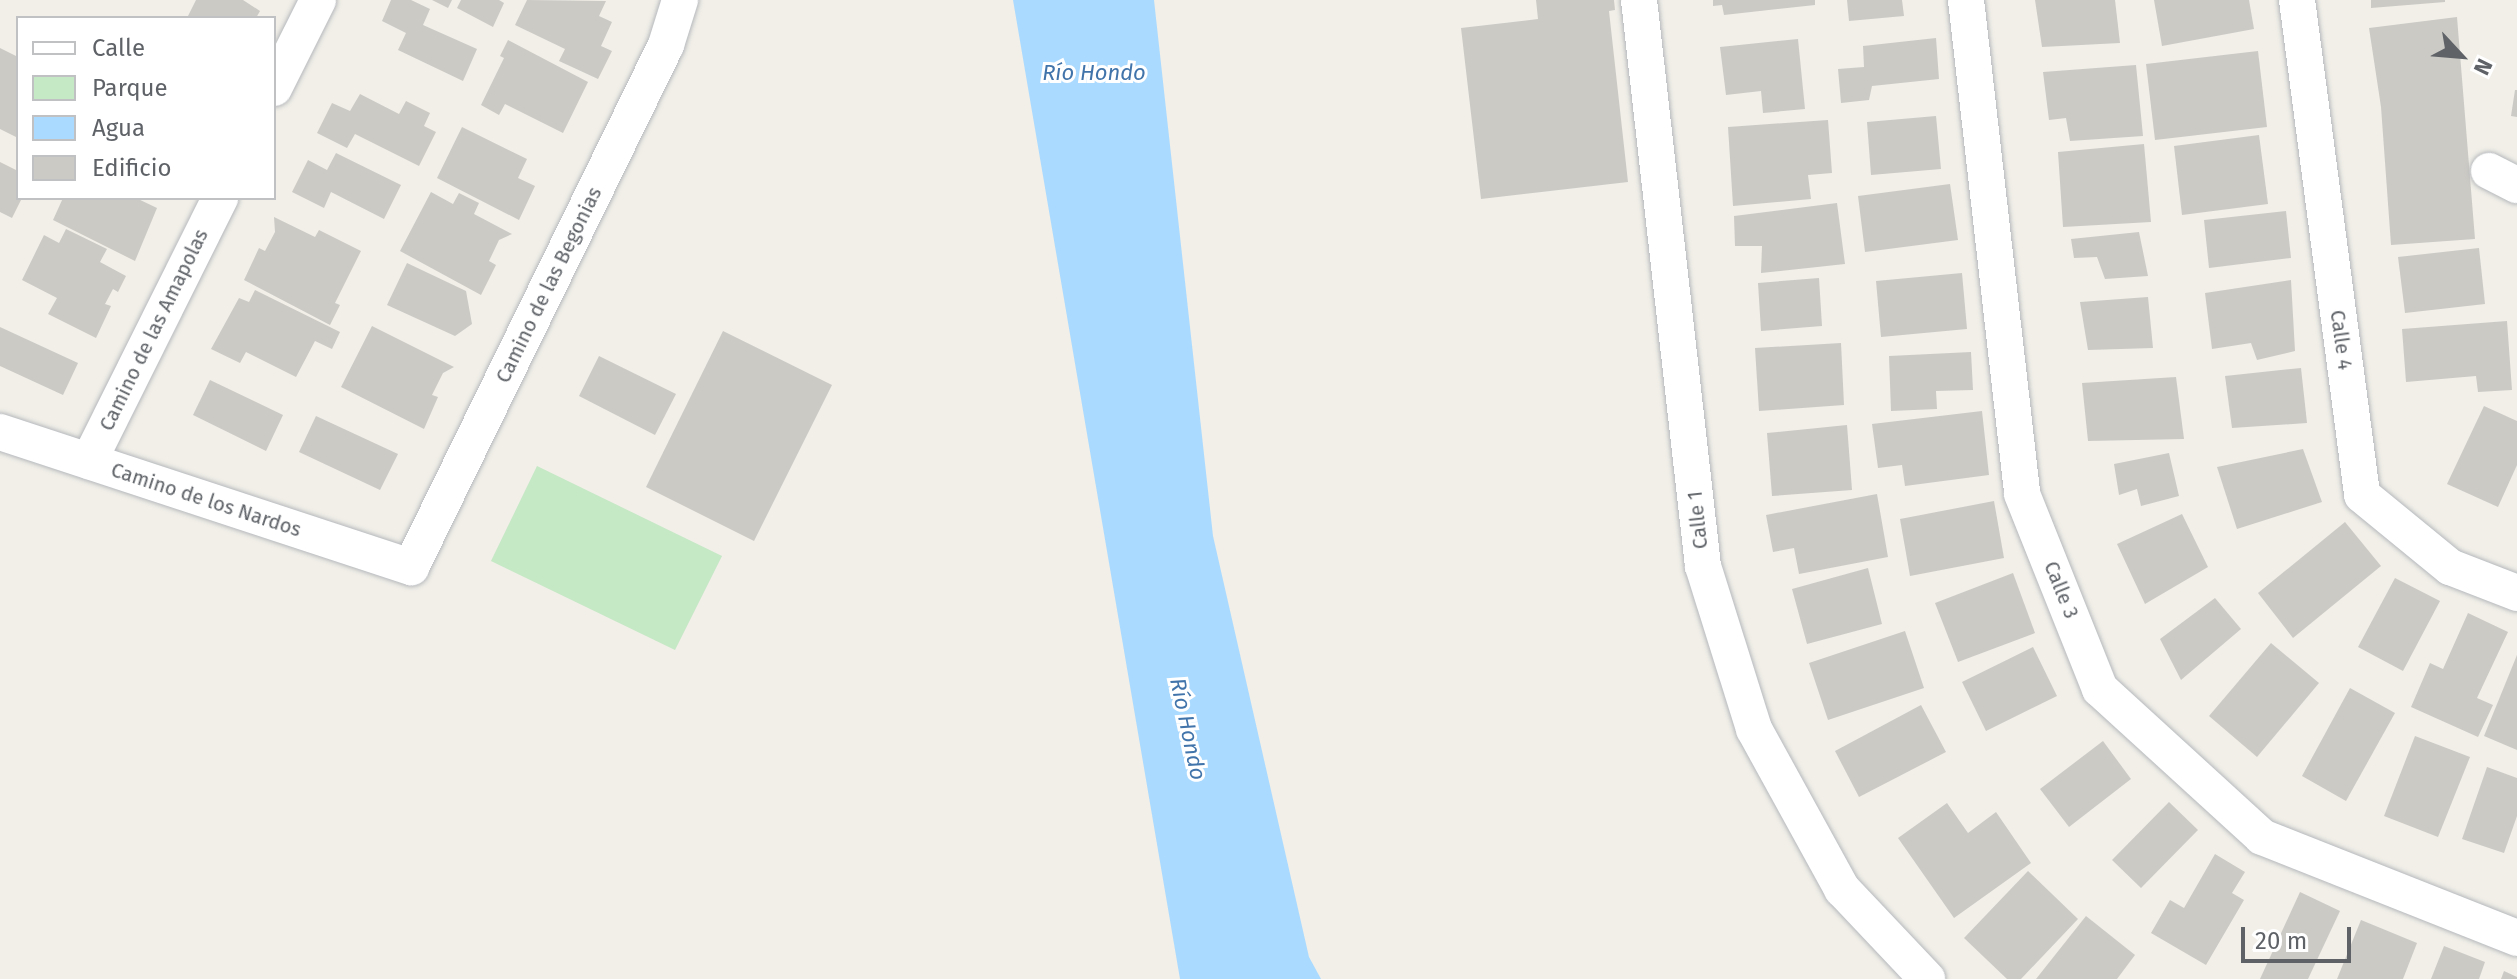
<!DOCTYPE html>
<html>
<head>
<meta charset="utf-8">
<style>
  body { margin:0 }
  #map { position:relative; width:2517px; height:979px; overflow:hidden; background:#f1efe8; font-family:"Fira Sans",sans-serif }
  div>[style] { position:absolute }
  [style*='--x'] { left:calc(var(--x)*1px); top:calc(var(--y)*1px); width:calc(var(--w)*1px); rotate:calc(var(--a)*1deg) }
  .green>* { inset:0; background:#c5e8c5 }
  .water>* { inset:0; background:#aadaff }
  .building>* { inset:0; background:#cccac5 }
  .roads { filter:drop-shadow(0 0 2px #b5b8bc) drop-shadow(0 0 2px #b5b8bc) }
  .street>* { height:36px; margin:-18px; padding:0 18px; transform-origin:18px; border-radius:18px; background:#fff }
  span { translate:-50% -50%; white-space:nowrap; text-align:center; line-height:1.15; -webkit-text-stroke:6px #fff; paint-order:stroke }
  .street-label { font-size:20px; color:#5f6368 }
  .water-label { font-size:22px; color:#4174aa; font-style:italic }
  .legend { position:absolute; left:16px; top:16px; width:260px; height:184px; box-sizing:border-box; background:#fff; border:2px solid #bfc1c3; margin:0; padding:10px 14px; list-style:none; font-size:24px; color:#5f6368 }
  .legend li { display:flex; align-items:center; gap:16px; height:40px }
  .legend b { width:40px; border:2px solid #bfc1c3 }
  .north { position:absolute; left:2421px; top:16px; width:80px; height:80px; -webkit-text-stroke:6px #fff; paint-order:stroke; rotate:116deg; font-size:22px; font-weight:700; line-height:32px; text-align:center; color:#5f6368 }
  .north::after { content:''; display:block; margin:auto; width:28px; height:36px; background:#5f6368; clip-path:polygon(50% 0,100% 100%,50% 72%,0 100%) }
  .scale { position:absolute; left:2241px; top:927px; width:110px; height:36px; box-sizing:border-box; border:4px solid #5f6368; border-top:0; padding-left:10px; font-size:24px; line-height:28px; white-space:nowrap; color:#5f6368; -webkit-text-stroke:6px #fff; paint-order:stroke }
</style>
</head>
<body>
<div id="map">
  <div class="green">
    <div style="clip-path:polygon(537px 466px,722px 556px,675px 650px,491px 561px)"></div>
  </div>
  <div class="water">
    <div style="clip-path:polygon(1013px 0,1154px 0,1213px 536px,1309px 957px,1321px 979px,1180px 979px)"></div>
  </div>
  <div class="building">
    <div style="clip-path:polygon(196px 0,243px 0,260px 11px,256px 18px,187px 18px)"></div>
    <div style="clip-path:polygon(391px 0,411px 0,430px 9px,423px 25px,477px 49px,463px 81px,398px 50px,406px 33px,382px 21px)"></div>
    <div style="clip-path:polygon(432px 0,452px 0,448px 8px)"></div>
    <div style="clip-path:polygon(461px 0,499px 0,504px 3px,493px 27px,457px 8px)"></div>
    <div style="clip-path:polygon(527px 0,606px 1px,599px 16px,612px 22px,601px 46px,612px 51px,598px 79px,559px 61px,565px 49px,515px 25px)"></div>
    <div style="clip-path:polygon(1536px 0,1614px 0,1615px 10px,1609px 11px,1628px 182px,1481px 199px,1461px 28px,1538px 19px)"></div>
    <div style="clip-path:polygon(1713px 0,1815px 0,1815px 5px,1724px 15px,1722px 5px,1713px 6px)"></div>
    <div style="clip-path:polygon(1847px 0,1902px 0,1904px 16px,1849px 21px)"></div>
    <div style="clip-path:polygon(2035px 0,2115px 0,2120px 43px,2042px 47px)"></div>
    <div style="clip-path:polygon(2154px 0,2249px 0,2254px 29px,2162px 46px)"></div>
    <div style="clip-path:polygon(2371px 0,2445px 0,2445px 2px,2371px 8px)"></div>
    <div style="clip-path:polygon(2457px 17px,2475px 239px,2391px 245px,2381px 107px,2369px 28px)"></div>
    <div style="clip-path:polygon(1936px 38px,1939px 79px,1872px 86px,1869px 100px,1841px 103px,1838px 69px,1864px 67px,1863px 46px)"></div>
    <div style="clip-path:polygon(1798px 39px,1805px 109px,1763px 113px,1761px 91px,1726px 95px,1720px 47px)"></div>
    <div style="clip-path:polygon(508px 40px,588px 82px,563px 133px,505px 104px,499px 115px,481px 105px,504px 58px,500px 56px)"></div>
    <div style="clip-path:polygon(0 48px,18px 57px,18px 138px,0 129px)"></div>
    <div style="clip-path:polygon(2258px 51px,2267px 127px,2155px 140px,2146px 64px)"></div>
    <div style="clip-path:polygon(2136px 65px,2143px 136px,2070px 141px,2066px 118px,2049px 120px,2043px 72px)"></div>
    <div style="clip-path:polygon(2515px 90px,2517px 90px,2517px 117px,2511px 116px)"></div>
    <div style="clip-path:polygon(360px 94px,399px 114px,406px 101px,430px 113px,424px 126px,436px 132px,419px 166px,355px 134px,347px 148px,317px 133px,332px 103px,350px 111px)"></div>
    <div style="clip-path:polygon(1936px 116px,1941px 169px,1871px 175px,1867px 122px)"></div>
    <div style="clip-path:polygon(1828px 120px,1832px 173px,1808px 175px,1811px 199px,1733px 206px,1728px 127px)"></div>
    <div style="clip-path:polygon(462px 127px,527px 159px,518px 178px,535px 186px,519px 220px,437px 178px)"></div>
    <div style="clip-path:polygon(2259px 135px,2268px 204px,2182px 215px,2174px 146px)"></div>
    <div style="clip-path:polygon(2144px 144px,2151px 222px,2063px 227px,2058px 152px)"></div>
    <div style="clip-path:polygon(336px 153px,401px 185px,384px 219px,331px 192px,324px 208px,292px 192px,308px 160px,327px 170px)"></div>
    <div style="clip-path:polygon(0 162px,18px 171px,18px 198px,22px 198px,12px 218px,0 212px)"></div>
    <div style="clip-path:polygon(1950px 184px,1958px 240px,1865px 252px,1858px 196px)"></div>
    <div style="clip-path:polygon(431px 192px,453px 204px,459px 193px,479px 203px,474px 214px,512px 234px,499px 240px,489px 261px,496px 265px,481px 295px,400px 251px)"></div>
    <div style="clip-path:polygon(63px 198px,136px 198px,157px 208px,135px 261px,53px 220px)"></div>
    <div style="clip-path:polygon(1837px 203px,1845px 264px,1761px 273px,1762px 246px,1735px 246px,1734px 216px)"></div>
    <div style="clip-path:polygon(2286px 211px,2291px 258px,2209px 268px,2204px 220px)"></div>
    <div style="clip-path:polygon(274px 217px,315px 237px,319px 230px,361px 251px,335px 303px,340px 305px,330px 325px,244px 280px,259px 248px,265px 251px,275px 232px)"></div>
    <div style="clip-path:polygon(66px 229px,107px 249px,100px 262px,126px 276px,118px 292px,113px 289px,105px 304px,111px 306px,96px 338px,48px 314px,57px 298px,22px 280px,44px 235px,59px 243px)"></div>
    <div style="clip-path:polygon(2139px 232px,2148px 276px,2105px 279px,2097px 257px,2074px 258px,2071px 239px)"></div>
    <div style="clip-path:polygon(2479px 248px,2485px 304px,2405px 313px,2398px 257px)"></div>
    <div style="clip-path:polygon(407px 263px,466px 291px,472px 324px,455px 336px,387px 305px)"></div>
    <div style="clip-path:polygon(1962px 273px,1967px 329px,1881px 337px,1876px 281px)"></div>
    <div style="clip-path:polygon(1819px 278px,1822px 326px,1761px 331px,1758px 283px)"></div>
    <div style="clip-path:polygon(2291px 280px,2295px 351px,2257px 360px,2251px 343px,2212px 349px,2205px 293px)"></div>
    <div style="clip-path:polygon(255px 290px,340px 332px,332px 349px,315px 341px,296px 377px,246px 352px,240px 363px,211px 349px,239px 298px,249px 302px)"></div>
    <div style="clip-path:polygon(2148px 297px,2153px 348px,2088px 350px,2080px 302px)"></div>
    <div style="clip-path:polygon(2507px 321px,2512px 390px,2478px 392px,2476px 376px,2406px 382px,2402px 329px)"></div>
    <div style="clip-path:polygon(372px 326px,454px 367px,443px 373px,432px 395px,438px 397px,424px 429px,341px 387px)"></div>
    <div style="clip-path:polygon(0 327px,78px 363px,63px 395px,0 366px)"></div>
    <div style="clip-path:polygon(723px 331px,832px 385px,754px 541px,646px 487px)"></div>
    <div style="clip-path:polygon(1841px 343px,1844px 405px,1759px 411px,1755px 348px)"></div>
    <div style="clip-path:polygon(1971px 352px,1973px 390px,1936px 391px,1937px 409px,1891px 411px,1889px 356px)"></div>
    <div style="clip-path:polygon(599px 356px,676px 394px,655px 435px,579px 396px)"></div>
    <div style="clip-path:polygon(2301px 368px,2307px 423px,2232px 428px,2225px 376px)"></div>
    <div style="clip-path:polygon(2176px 377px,2184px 439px,2088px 441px,2082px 383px)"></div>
    <div style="clip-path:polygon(210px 380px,283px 415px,266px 451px,193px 415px)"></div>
    <div style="clip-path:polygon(2484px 406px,2517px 421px,2517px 465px,2498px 507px,2447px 484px)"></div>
    <div style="clip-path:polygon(1982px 411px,1989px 475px,1905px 486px,1902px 465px,1878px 468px,1872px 424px)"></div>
    <div style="clip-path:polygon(316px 416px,398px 454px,380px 490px,299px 452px)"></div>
    <div style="clip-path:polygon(1847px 425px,1852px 490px,1772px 496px,1767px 433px)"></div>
    <div style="clip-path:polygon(2303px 449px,2322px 502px,2237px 529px,2217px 467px)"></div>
    <div style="clip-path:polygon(2169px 453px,2179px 496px,2141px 506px,2137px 489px,2119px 495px,2114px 464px)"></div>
    <div style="clip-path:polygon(1877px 494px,1888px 557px,1799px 574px,1794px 548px,1773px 552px,1766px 515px)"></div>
    <div style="clip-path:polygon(1994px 501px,2004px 558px,1910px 576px,1900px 519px)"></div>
    <div style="clip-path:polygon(2182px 514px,2208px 567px,2145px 604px,2117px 544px)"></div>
    <div style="clip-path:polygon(2345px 522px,2381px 566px,2293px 638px,2258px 593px)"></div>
    <div style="clip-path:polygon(1868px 568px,1882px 624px,1807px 644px,1792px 589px)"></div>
    <div style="clip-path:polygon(2013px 573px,2035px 633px,1958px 662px,1935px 603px)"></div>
    <div style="clip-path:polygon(2395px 578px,2440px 601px,2403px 671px,2358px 647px)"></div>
    <div style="clip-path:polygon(2215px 598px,2241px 629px,2181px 680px,2160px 639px)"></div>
    <div style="clip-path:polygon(2468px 613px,2508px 632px,2477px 698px,2493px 705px,2478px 737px,2411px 707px,2430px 663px,2443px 669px)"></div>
    <div style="clip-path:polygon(1905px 631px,1924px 688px,1828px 720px,1809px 663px)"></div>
    <div style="clip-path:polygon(2271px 643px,2319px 683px,2257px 757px,2209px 716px)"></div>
    <div style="clip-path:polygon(2033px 647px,2057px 696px,1986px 731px,1962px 682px)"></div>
    <div style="clip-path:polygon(2517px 655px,2517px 750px,2484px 736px)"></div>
    <div style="clip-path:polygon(2350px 688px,2395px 713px,2346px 801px,2302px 776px)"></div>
    <div style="clip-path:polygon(1921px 705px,1946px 752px,1859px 797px,1835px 751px)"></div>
    <div style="clip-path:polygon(2415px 736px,2470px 757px,2438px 837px,2384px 816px)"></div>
    <div style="clip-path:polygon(2103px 741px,2131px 779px,2069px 827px,2040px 789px)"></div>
    <div style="clip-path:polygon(2487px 767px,2517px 778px,2517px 816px,2504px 853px,2462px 839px)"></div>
    <div style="clip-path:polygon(2169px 802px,2198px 830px,2141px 888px,2112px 860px)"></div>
    <div style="clip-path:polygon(1947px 803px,1968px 833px,1996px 812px,2031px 863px,1954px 918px,1898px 838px)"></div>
    <div style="clip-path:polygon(2215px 854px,2245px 872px,2232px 893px,2244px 900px,2206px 965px,2151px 933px,2170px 900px,2184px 908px)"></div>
    <div style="clip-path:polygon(2028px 871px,2078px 919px,2021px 979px,2007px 979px,1964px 938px)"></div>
    <div style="clip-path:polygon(2300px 892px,2340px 911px,2308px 979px,2260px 979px)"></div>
    <div style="clip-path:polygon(2086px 916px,2135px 955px,2117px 979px,2036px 979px)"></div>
    <div style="clip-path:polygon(2361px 920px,2417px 943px,2403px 979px,2337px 979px)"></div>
    <div style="clip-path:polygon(2444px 946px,2485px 962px,2479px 979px,2431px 979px)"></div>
    <div style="clip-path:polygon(2504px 971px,2517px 977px,2517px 979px,2501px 979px)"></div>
  </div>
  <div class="roads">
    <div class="street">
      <div style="--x:1639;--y:0;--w:570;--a:83.55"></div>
      <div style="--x:1703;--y:566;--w:171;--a:72.6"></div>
      <div style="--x:1754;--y:729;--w:183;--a:61.2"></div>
      <div style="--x:1842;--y:889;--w:124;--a:46.6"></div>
      <div style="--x:1966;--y:0;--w:497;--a:83.5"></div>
      <div style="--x:2022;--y:494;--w:210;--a:68.2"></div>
      <div style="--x:2100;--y:689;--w:219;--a:42.4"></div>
      <div style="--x:2262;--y:837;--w:274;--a:21.6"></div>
      <div style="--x:2297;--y:0;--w:499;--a:82.5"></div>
      <div style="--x:2362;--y:495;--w:114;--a:39.3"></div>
      <div style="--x:2450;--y:567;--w:72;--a:21.2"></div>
      <div style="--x:274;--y:88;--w:98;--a:-63.4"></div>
      <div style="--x:2489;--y:171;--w:31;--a:27"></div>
      <div style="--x:0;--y:432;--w:433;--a:18.2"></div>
      <div style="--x:411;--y:567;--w:581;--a:-63.96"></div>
      <div style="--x:666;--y:45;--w:47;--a:-72.7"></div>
      <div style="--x:89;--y:461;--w:294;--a:-63.5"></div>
    </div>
  </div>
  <div class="street-label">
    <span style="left:549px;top:285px;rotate:-64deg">Camino de las Begonias</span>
    <span style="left:154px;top:330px;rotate:-64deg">Camino de las Amapolas</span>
    <span style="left:2341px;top:340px;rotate:82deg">Calle 4</span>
    <span style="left:206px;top:500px;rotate:18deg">Camino de los Nardos</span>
    <span style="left:1698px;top:520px;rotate:-96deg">Calle 1</span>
    <span style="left:2061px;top:590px;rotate:68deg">Calle 3</span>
  </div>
  <div class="water-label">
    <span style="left:1094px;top:73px">Río Hondo</span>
    <span style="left:1188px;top:729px;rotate:78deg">Río Hondo</span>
  </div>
  <ul class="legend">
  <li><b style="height:10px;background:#fff"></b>Calle</li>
  <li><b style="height:22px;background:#c5e8c5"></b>Parque</li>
  <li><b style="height:22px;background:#aadaff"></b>Agua</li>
  <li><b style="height:22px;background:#cccac5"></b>Edificio</li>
  </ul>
  <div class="north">N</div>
  <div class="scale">20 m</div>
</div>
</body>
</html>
